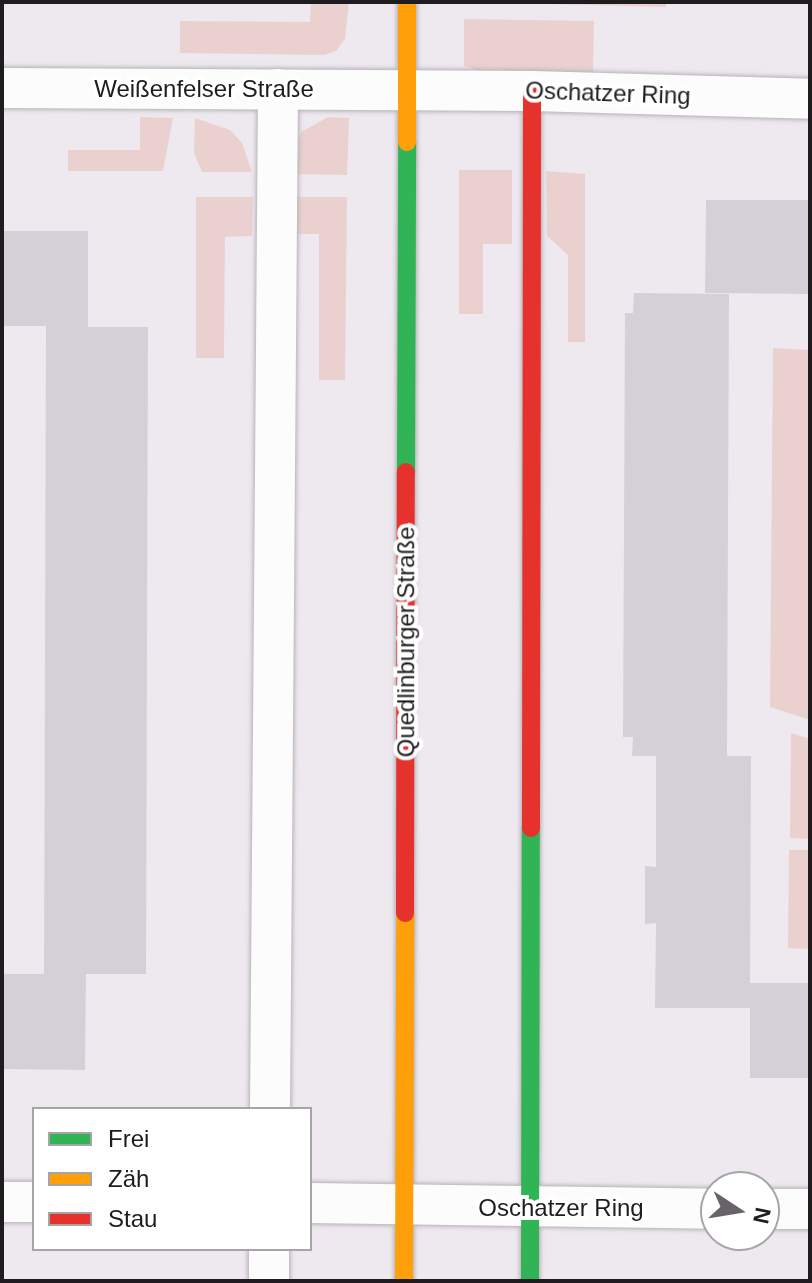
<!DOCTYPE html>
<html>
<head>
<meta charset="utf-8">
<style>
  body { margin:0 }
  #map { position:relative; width:812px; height:1283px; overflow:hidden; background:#eee9ef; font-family:Arial,sans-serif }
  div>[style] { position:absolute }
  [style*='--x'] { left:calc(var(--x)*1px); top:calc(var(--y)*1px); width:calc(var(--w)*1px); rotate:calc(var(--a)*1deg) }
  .green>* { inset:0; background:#ead1d0 }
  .building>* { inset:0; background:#d3d1d7 }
  .roads { filter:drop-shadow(0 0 2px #b7b3b8) drop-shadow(0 0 2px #b7b3b8) }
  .street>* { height:40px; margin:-20px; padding:0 20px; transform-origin:20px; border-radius:20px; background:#fcfcfd }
  .fast>* { height:18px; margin:-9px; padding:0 9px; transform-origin:9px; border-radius:9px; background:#30b455 }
  .slow>* { height:18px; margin:-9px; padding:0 9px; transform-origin:9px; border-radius:9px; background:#ff9f0a }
  .jam>* { height:18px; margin:-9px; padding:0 9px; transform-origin:9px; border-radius:9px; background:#e5322d }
  span { translate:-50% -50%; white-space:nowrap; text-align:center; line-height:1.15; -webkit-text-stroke:8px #fff; paint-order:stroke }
  .street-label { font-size:24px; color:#1f1c20 }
  .frame { position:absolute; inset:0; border:4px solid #1f1c20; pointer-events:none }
  .legend { position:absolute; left:32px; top:1107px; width:280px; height:144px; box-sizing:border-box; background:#fff; border:2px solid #a5a4a6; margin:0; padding:10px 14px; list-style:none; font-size:24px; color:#1f1c20 }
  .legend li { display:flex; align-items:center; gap:16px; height:40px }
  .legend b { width:40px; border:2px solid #a5a4a6 }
  .north { position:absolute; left:700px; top:1171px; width:80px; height:80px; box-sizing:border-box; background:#fff; border:2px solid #a5a4a6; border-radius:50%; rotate:102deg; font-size:22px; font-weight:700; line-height:32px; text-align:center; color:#1f1c20 }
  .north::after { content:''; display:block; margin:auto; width:28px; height:36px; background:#676468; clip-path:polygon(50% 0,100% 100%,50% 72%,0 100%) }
</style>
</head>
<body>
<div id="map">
  <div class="green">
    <div style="clip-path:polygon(311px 2px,349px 2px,345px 39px,336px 51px,324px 55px,180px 53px,180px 21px,310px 22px)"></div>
    <div style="clip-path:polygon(464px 2px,666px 2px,666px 7px)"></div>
    <div style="clip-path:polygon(464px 19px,594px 21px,593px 72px,485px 72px,464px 66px)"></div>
    <div style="clip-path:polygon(140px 117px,173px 118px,163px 171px,68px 171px,68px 150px,140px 150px)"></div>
    <div style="clip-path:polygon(328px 117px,349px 118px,347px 175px,289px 174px,301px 132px)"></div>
    <div style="clip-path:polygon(195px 118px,230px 130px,242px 143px,252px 172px,202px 172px,194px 153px)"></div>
    <div style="clip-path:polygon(459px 170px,512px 170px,512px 244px,483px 244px,483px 314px,459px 314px)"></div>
    <div style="clip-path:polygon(546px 171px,585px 174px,585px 342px,568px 342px,568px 255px,547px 236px)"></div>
    <div style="clip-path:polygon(196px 197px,253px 197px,252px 236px,225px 237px,224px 358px,196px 358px)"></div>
    <div style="clip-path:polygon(288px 197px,347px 197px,345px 380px,319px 380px,319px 234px,288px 234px)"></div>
    <div style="clip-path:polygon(773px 348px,810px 350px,810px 720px,770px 707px)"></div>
    <div style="clip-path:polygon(791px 733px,810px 739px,810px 839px,790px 838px)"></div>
    <div style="clip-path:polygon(789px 850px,810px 850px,810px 949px,788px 948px)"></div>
  </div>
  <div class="building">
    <div style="clip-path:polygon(706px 200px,810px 200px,810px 294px,705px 293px)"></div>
    <div style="clip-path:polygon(2px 231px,88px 231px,88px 327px,148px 327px,146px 974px,86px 974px,85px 1070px,2px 1069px,2px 974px,44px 974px,46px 326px,2px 326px)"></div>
    <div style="clip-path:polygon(634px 293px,729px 294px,727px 756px,751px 756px,750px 1008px,655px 1008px,656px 923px,645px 924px,645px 866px,656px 867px,656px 756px,632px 756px,633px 737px,623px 737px,625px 313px,633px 313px)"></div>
    <div style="clip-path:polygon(750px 983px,810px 983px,810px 1078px,750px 1078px)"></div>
  </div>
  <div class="roads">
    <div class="street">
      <div style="--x:2;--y:88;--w:530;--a:0.32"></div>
      <div style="--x:532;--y:91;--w:278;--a:1.6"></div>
      <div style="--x:270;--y:1109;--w:1020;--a:-89.55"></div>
      <div style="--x:2;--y:1202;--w:32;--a:0"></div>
      <div style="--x:310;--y:1203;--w:406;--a:0.8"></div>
      <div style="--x:764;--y:1209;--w:46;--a:0"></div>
      <div style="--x:269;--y:1281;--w:32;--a:-90"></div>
    </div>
    <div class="fast">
      <div style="--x:406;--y:472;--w:330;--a:-89.8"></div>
      <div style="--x:530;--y:1281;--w:453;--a:-89.9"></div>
    </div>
    <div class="slow">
      <div style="--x:407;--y:142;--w:140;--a:-90"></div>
      <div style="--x:404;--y:1281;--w:368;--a:-89.8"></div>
    </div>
    <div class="jam">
      <div style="--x:531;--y:828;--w:737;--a:-89.92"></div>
      <div style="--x:405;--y:913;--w:441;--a:-89.9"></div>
    </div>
  </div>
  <div class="street-label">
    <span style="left:204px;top:89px">Weißenfelser Straße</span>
    <span style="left:608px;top:93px;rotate:2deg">Oschatzer Ring</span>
    <span style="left:406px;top:642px;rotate:-90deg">Quedlinburger Straße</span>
    <span style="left:561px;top:1208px">Oschatzer Ring</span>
  </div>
  <div class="frame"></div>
  <ul class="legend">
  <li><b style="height:10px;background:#30b455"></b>Frei</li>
  <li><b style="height:10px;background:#ff9f0a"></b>Zäh</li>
  <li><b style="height:10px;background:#e5322d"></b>Stau</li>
  </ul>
  <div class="north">N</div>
</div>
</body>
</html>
